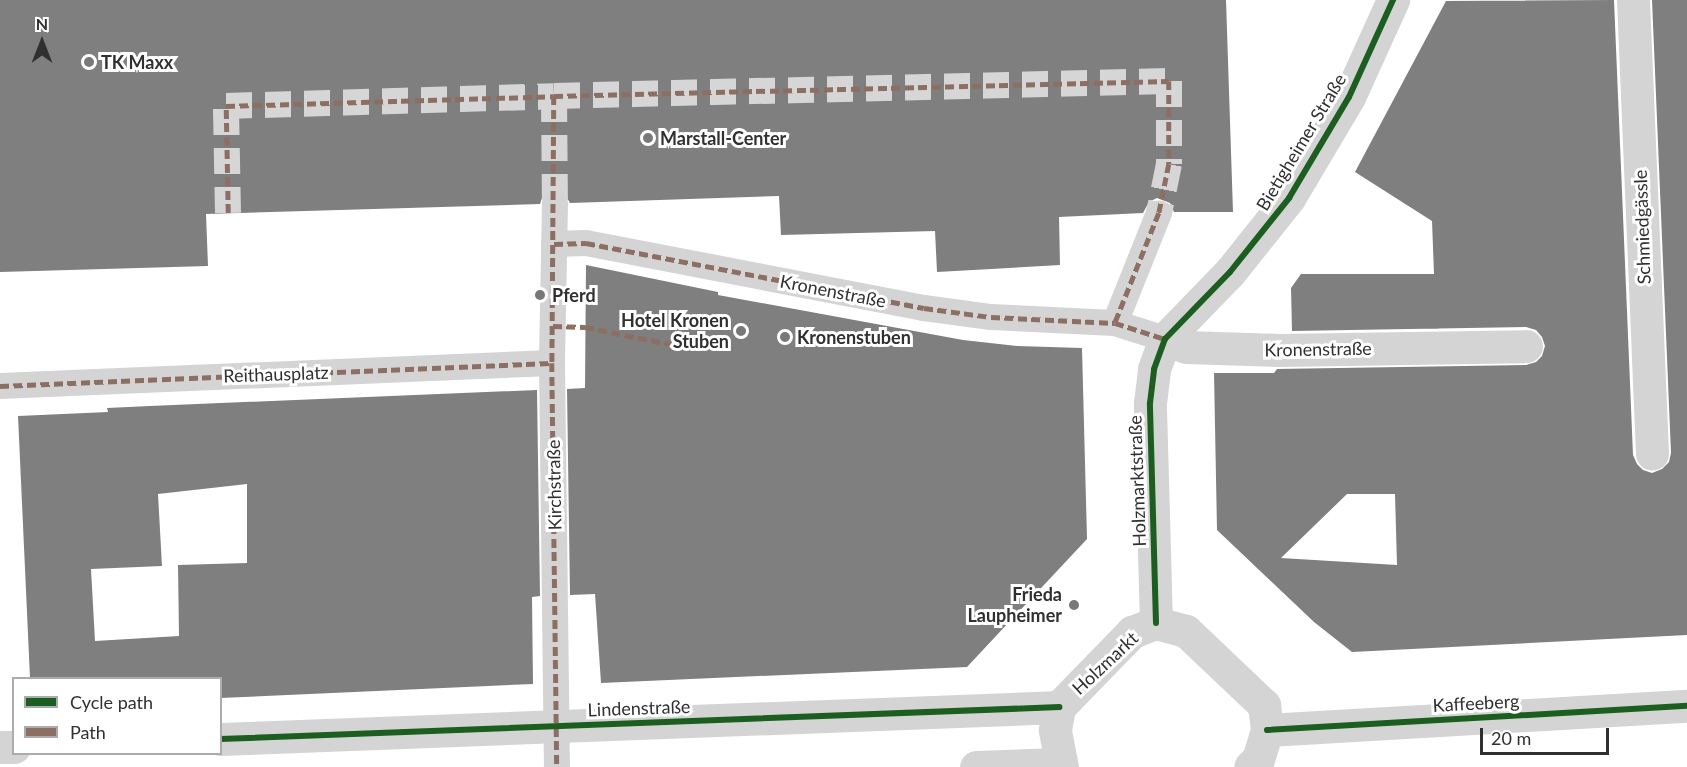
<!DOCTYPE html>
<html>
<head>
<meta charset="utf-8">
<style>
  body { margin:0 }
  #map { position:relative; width:1687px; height:767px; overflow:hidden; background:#fff; font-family:Lato,sans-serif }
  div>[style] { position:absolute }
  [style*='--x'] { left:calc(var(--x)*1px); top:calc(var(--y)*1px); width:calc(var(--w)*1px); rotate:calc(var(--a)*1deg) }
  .building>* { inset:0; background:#7f7f7f }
  .pedestrian-tunnel>* { height:26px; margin-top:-13px; transform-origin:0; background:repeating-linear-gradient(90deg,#d6d6d6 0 26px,transparent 0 39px) }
  .pedestrian>* { height:26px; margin:-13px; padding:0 13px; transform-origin:13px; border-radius:13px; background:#d4d4d4 }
  .minor>* { height:33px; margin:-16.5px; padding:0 16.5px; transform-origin:16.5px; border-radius:16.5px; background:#d4d4d4 }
  .quiet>* { height:4.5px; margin-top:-2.25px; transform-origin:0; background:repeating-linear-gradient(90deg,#8d6e63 0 9px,transparent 0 13.5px) }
  .cycleway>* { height:6px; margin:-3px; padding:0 3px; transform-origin:3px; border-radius:3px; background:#1b5e20 }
  .dots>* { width:16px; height:16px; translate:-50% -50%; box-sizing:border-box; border:3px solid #fff; border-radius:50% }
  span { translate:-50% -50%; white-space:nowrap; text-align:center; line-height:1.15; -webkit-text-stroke:6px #fff; paint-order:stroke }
  .poi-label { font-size:18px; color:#303030; font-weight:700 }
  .left { translate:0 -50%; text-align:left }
  .right { translate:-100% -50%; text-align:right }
  .street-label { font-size:18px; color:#303030 }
  .legend { position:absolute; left:12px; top:677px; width:210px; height:78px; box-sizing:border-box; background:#fff; border:2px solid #acacac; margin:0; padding:8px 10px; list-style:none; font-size:18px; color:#303030 }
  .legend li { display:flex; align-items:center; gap:12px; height:30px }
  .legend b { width:30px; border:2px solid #acacac }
  .north { position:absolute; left:12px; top:12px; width:60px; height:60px; -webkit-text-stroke:4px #fff; paint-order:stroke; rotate:0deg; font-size:16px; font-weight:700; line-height:24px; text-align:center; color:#303030 }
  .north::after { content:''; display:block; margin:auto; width:21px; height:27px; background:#303030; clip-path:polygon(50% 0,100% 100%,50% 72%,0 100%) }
  .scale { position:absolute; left:1480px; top:728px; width:129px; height:27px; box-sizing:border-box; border:3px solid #303030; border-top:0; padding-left:8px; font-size:18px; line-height:21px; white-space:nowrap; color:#303030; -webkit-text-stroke:4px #fff; paint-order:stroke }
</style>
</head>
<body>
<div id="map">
  <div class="building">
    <div style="clip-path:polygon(0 0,1226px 0,1233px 212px,1174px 212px,1170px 203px,1157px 198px,1149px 202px,1143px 213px,1059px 217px,1060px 265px,937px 272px,935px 231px,781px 235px,779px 196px,570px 203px,563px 191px,555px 188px,543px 195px,540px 204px,206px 214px,208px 266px,0 272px)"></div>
    <div style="clip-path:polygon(evenodd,1614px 0,1633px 455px,1637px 464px,1643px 470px,1652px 473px,1662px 469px,1669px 462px,1671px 453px,1652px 0,1687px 0,1687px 635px,1352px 652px,1314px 622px,1217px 530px,1214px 373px,1274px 373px,1277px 369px,1526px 365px,1536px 362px,1542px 356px,1545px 346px,1542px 337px,1536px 330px,1526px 327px,1292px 331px,1291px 288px,1301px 274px,1434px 274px,1432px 221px,1355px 172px,1446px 1px,1614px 0,1347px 494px,1395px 494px,1397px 565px,1281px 558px,1347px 494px)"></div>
    <div style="clip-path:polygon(586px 265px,718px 292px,718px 295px,963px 340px,1017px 346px,1082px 348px,1087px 539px,967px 667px,601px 683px,595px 594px,570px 595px,567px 389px,585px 388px)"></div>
    <div style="clip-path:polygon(evenodd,537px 390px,540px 596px,532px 597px,533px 684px,220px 698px,220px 678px,30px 678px,18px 416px,108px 412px,107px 408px,150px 406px,537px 390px,247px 484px,247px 563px,178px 565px,179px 636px,95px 641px,91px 569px,162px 566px,158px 494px,247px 484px)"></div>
  </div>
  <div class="pedestrian-tunnel">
    <div style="--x:554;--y:96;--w:615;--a:-1.4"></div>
    <div style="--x:1169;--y:81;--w:83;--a:90"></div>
    <div style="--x:1169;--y:164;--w:50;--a:101.5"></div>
    <div style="--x:228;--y:213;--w:107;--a:-91.1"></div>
    <div style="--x:226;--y:106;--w:328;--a:-1.7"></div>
    <div style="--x:554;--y:96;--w:107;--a:89.5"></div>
  </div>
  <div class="pedestrian">
    <div style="--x:555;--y:203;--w:160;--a:91.1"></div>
    <div style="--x:552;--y:363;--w:404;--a:89.3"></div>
    <div style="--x:554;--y:244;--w:32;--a:-2"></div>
    <div style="--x:586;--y:243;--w:344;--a:10.9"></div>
    <div style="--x:924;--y:308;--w:68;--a:7.7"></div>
    <div style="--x:991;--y:317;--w:124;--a:2.8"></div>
    <div style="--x:1115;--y:323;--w:52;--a:17.7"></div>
    <div style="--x:1115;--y:323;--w:118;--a:-68.2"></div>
    <div style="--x:0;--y:386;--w:552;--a:-2.39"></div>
  </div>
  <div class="minor">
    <div style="--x:1633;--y:0;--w:454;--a:87.6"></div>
    <div style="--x:1165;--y:339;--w:22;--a:21"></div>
    <div style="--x:1186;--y:347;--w:93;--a:1.8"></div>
    <div style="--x:1279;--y:350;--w:247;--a:-0.9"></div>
    <div style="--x:1156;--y:623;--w:220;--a:-91.6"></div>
    <div style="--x:1150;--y:403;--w:34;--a:-83"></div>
    <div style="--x:1154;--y:369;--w:32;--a:-70"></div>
    <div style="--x:1165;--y:339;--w:93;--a:-45.9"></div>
    <div style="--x:1230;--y:272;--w:95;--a:-51.4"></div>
    <div style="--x:1289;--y:198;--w:117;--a:-59.3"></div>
    <div style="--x:1349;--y:97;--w:107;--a:-65.6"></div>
    <div style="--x:1267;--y:730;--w:421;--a:-3.3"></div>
    <div style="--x:220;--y:739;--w:840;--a:-2.18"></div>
    <div style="--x:0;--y:747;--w:14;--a:0"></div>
    <div style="--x:976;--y:767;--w:84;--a:-2"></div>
    <div style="--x:1062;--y:767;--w:38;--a:-101"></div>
    <div style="--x:1055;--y:730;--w:23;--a:-80"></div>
    <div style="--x:1059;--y:707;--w:105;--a:-45.8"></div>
    <div style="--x:1132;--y:632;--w:26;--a:-21"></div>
    <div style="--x:1156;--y:623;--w:31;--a:15"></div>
    <div style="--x:1186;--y:631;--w:108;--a:43.5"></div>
    <div style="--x:1264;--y:705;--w:25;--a:83"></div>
    <div style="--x:1267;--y:730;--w:30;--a:107"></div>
    <div style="--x:1258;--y:759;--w:11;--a:135"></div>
  </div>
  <div class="quiet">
    <div style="--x:554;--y:96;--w:615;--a:-1.4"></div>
    <div style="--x:1169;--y:81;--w:83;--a:90"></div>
    <div style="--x:1169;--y:164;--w:50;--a:101.5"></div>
    <div style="--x:1159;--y:213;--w:118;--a:111.8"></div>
    <div style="--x:228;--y:213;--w:107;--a:-91.1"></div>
    <div style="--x:226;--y:106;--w:328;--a:-1.7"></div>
    <div style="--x:554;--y:96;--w:267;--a:90.4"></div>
    <div style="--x:552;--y:363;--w:404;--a:89.3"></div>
    <div style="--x:554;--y:244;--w:32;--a:-2"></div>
    <div style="--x:586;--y:243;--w:344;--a:10.9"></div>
    <div style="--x:924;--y:308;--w:68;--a:7.7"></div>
    <div style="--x:991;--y:317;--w:124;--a:2.8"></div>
    <div style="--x:1115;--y:323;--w:52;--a:17.7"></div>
    <div style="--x:553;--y:326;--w:32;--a:2"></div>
    <div style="--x:585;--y:327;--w:112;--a:11.3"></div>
    <div style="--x:0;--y:386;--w:552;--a:-2.39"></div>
  </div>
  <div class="cycleway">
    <div style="--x:1156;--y:623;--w:220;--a:-91.6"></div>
    <div style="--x:1150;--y:403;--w:34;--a:-83"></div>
    <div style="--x:1154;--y:369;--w:32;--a:-70"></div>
    <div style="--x:1165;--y:339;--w:93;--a:-45.9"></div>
    <div style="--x:1230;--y:272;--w:95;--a:-51.4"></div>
    <div style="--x:1289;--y:198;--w:117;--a:-59.3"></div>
    <div style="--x:1349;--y:97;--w:107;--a:-65.6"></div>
    <div style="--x:1267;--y:730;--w:421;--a:-3.3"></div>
    <div style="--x:220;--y:739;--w:840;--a:-2.18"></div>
  </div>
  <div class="dots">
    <div style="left:89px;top:62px;background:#787878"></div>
    <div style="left:648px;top:138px;background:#787878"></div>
    <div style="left:540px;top:295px;background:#787878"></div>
    <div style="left:741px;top:331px;background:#787878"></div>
    <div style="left:785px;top:337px;background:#787878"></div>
    <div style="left:1074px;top:605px;background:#787878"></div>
  </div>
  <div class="poi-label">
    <span class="left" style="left:101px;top:62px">TK Maxx</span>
    <span class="left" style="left:660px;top:138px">Marstall-Center</span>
    <span class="left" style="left:552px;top:295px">Pferd</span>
    <span class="right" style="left:729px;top:331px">Hotel Kronen<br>Stuben</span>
    <span class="left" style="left:797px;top:337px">Kronenstuben</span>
    <span class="right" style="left:1062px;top:605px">Frieda<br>Laupheimer</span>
  </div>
  <div class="street-label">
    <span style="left:1301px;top:142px;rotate:-59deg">Bietigheimer Straße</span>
    <span style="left:1642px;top:227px;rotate:-92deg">Schmiedgässle</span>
    <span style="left:833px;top:291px;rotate:11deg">Kronenstraße</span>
    <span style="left:1318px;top:349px;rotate:-1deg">Kronenstraße</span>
    <span style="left:276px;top:374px;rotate:-2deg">Reithausplatz</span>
    <span style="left:1137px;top:481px;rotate:-92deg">Holzmarktstraße</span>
    <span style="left:554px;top:485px;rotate:-91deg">Kirchstraße</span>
    <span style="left:1105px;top:663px;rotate:-43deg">Holzmarkt</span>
    <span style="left:1476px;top:703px;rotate:-3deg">Kaffeeberg</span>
    <span style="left:639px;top:708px;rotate:-2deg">Lindenstraße</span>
  </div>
  <ul class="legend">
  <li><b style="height:8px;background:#1b5e20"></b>Cycle path</li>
  <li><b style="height:8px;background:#8d6e63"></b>Path</li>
  </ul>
  <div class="north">N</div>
  <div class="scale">20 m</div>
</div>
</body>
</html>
